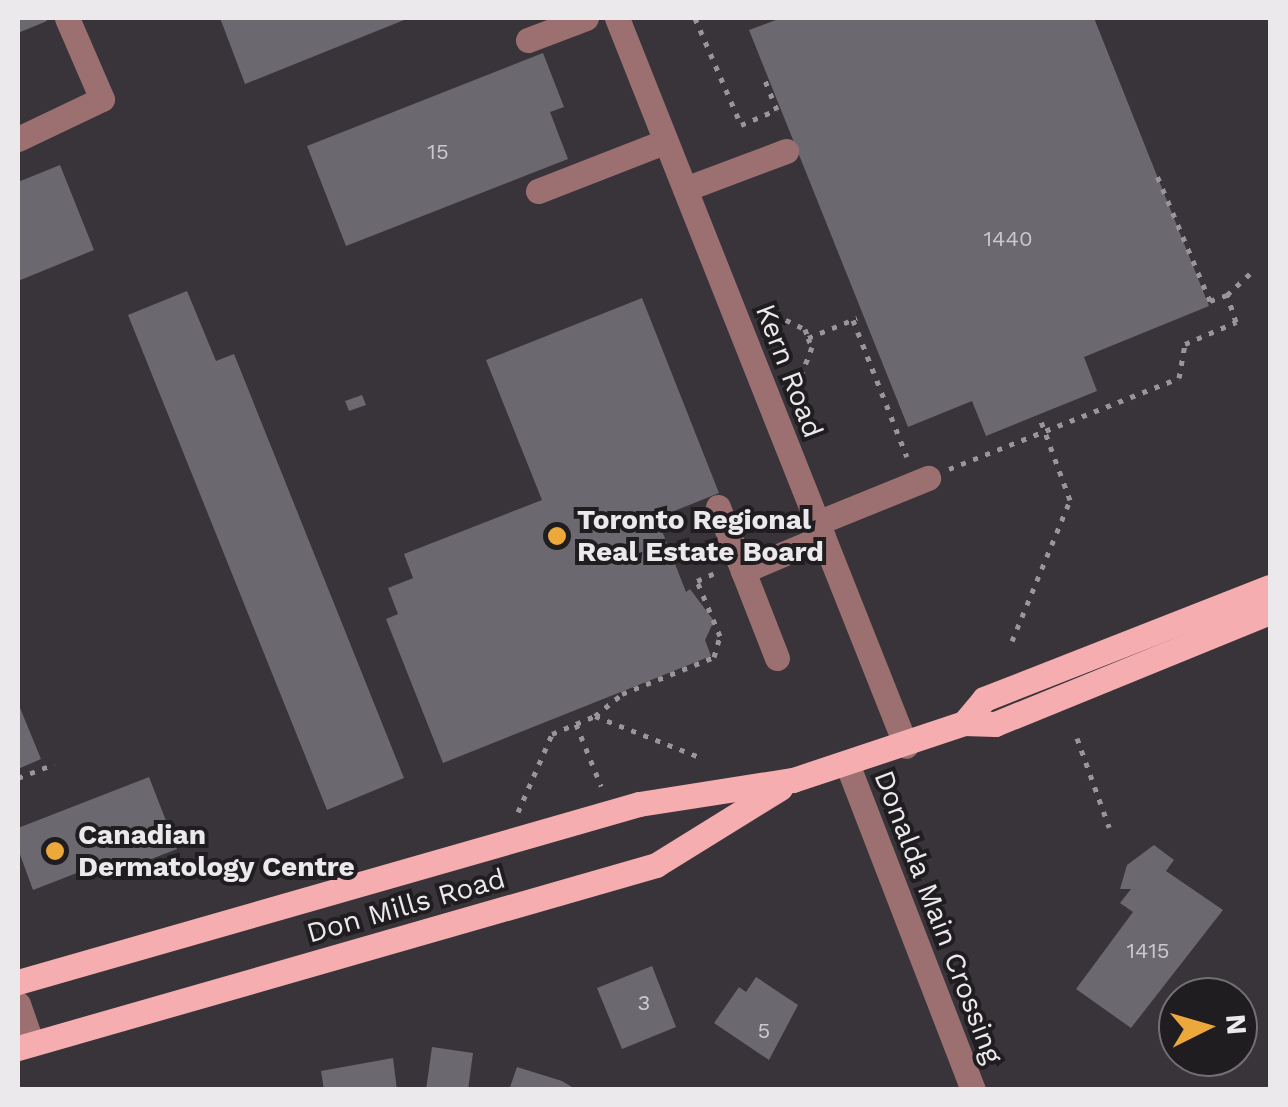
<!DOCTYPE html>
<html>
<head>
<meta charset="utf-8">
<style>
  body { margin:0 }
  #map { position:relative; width:1288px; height:1107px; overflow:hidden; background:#393439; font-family:"Work Sans",sans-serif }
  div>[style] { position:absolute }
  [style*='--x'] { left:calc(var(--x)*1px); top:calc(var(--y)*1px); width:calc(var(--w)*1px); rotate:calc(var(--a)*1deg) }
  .building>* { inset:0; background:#6b686f }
  .path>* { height:5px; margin-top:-2.5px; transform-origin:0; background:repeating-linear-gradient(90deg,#999599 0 5px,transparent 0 13px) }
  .minor>* { height:25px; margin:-12.5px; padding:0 12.5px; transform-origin:12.5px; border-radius:12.5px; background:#9c7071 }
  .major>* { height:25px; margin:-12.5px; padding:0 12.5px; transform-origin:12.5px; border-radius:12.5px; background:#f5adb0 }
  .dots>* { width:28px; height:28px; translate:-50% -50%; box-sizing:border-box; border:5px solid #1f1d1f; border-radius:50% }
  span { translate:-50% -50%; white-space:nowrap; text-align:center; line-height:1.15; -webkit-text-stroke:8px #1f1d1f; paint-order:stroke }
  .number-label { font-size:22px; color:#ccc9cd }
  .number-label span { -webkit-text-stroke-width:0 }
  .street-label { font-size:28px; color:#ece9ec }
  .poi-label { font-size:28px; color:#ece9ec; font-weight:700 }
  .left { translate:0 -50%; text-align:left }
  .frame { position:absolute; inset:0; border:20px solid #ece9ec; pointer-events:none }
  .north { position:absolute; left:1158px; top:977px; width:100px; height:100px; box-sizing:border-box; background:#1f1d1f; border:2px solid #716f71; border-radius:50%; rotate:85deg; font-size:28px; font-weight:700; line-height:40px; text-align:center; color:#ece9ec }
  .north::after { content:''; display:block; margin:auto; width:35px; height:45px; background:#eda83b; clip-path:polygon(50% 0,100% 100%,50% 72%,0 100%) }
</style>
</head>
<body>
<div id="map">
  <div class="building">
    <div style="clip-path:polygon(18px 18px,45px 18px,47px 21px,18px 33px)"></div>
    <div style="clip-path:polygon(220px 18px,409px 18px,245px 84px)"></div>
    <div style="clip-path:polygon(781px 18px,1094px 18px,1209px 306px,1084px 357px,1097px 391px,986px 436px,972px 401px,908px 427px,749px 30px)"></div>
    <div style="clip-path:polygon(543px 53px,564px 107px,550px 112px,568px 159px,346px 246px,307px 146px)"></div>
    <div style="clip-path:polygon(60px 165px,94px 250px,18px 281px,18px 182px)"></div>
    <div style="clip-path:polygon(187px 291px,216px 361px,234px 354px,404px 778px,327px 810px,128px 315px)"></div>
    <div style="clip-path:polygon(642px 298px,719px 493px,657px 518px,686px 592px,690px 589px,714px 621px,705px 640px,711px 656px,443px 763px,386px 619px,398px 614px,388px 588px,413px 578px,404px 554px,542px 500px,486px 360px)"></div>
    <div style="clip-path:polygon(362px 395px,366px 405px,349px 411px,345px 401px)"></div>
    <div style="clip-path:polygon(18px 703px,41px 759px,18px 769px)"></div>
    <div style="clip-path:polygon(149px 777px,177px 849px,105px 877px,100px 864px,33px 890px,18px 849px,18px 828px)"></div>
    <div style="clip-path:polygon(1154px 845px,1174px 860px,1166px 871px,1223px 910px,1131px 1028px,1076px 989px,1133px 912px,1120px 903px,1131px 889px,1120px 889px,1127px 865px)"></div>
    <div style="clip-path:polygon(652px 966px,676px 1027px,622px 1049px,597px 988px)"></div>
    <div style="clip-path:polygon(756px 977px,798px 1005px,769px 1060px,714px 1023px,739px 987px,746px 992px)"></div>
    <div style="clip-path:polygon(432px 1047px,473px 1053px,468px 1090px,426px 1090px)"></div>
    <div style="clip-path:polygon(393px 1058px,397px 1090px,324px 1090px,321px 1071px)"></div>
    <div style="clip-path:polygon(517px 1067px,562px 1081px,577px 1090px,509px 1090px)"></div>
  </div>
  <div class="path">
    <div style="--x:695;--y:18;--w:116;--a:66.7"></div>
    <div style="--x:741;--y:125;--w:39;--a:-23"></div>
    <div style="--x:777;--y:110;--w:37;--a:-112"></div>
    <div style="--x:1227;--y:295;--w:34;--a:-43"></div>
    <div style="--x:774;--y:314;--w:34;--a:26"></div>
    <div style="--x:805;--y:329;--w:9;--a:72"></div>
    <div style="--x:808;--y:338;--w:10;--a:66"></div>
    <div style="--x:812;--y:347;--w:33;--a:111"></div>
    <div style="--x:853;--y:320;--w:147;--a:68.5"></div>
    <div style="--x:808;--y:338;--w:53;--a:-22.2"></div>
    <div style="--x:949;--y:469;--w:247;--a:-21.6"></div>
    <div style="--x:1179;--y:378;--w:35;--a:-80"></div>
    <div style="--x:1185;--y:344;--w:56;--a:-23.3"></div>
    <div style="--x:1236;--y:322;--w:28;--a:-108"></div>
    <div style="--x:1227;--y:295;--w:18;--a:161"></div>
    <div style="--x:1210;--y:301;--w:141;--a:-112.9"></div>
    <div style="--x:1012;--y:641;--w:152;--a:-67.6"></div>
    <div style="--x:1070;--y:500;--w:84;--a:-110.2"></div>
    <div style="--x:595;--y:716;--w:35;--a:-39"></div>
    <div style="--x:622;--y:694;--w:99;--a:-21.9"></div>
    <div style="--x:714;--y:657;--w:22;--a:-74"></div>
    <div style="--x:720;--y:636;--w:60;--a:-112.7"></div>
    <div style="--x:697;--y:581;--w:22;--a:-24"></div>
    <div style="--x:576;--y:724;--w:67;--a:68"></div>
    <div style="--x:1077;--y:738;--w:95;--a:70.2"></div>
    <div style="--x:18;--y:778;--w:39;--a:-21"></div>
    <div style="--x:518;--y:812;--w:85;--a:-66.4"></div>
    <div style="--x:552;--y:734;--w:47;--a:-22.7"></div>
    <div style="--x:595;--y:716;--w:115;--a:21.4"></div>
  </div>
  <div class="minor">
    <div style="--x:617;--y:18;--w:783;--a:68.35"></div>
    <div style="--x:528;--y:40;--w:62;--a:-20.8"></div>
    <div style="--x:18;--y:139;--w:93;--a:-25.5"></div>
    <div style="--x:102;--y:99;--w:88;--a:-113.4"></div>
    <div style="--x:685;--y:189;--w:108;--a:-20.6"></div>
    <div style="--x:538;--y:191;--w:137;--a:-21.3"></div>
    <div style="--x:718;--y:507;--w:69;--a:68.7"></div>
    <div style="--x:817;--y:523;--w:120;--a:-22.1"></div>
    <div style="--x:777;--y:658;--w:93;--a:-111.3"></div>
    <div style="--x:743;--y:571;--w:87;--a:-23"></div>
    <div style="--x:848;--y:766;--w:347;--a:68.9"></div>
    <div style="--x:18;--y:1004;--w:42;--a:70.7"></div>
  </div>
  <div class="major">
    <div style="--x:964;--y:723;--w:31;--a:-50"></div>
    <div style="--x:984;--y:699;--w:307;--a:-21.4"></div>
    <div style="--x:18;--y:982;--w:646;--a:-15.99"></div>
    <div style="--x:639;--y:804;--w:156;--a:-8.9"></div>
    <div style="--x:793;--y:780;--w:180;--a:-18.4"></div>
    <div style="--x:964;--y:723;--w:31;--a:2"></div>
    <div style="--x:995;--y:724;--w:297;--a:-22.2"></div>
    <div style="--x:18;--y:1048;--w:664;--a:-16"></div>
    <div style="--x:656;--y:865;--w:146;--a:-31.8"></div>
  </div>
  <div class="dots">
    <div style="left:557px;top:536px;background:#eda83b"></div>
    <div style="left:55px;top:851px;background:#eda83b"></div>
  </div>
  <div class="number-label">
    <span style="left:438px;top:152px">15</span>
    <span style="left:1008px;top:239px">1440</span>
    <span style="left:1148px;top:951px">1415</span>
    <span style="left:644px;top:1003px">3</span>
    <span style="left:764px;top:1031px">5</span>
  </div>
  <div class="street-label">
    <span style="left:789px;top:371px;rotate:69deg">Kern Road</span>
    <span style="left:406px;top:906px;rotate:-16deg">Don Mills Road</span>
    <span style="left:938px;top:917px;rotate:69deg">Donalda Main Crossing</span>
  </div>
  <div class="poi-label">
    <span class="left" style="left:577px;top:536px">Toronto Regional<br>Real Estate Board</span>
    <span class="left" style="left:78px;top:851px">Canadian<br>Dermatology Centre</span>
  </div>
  <div class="frame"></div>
  <div class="north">N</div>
</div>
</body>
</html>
